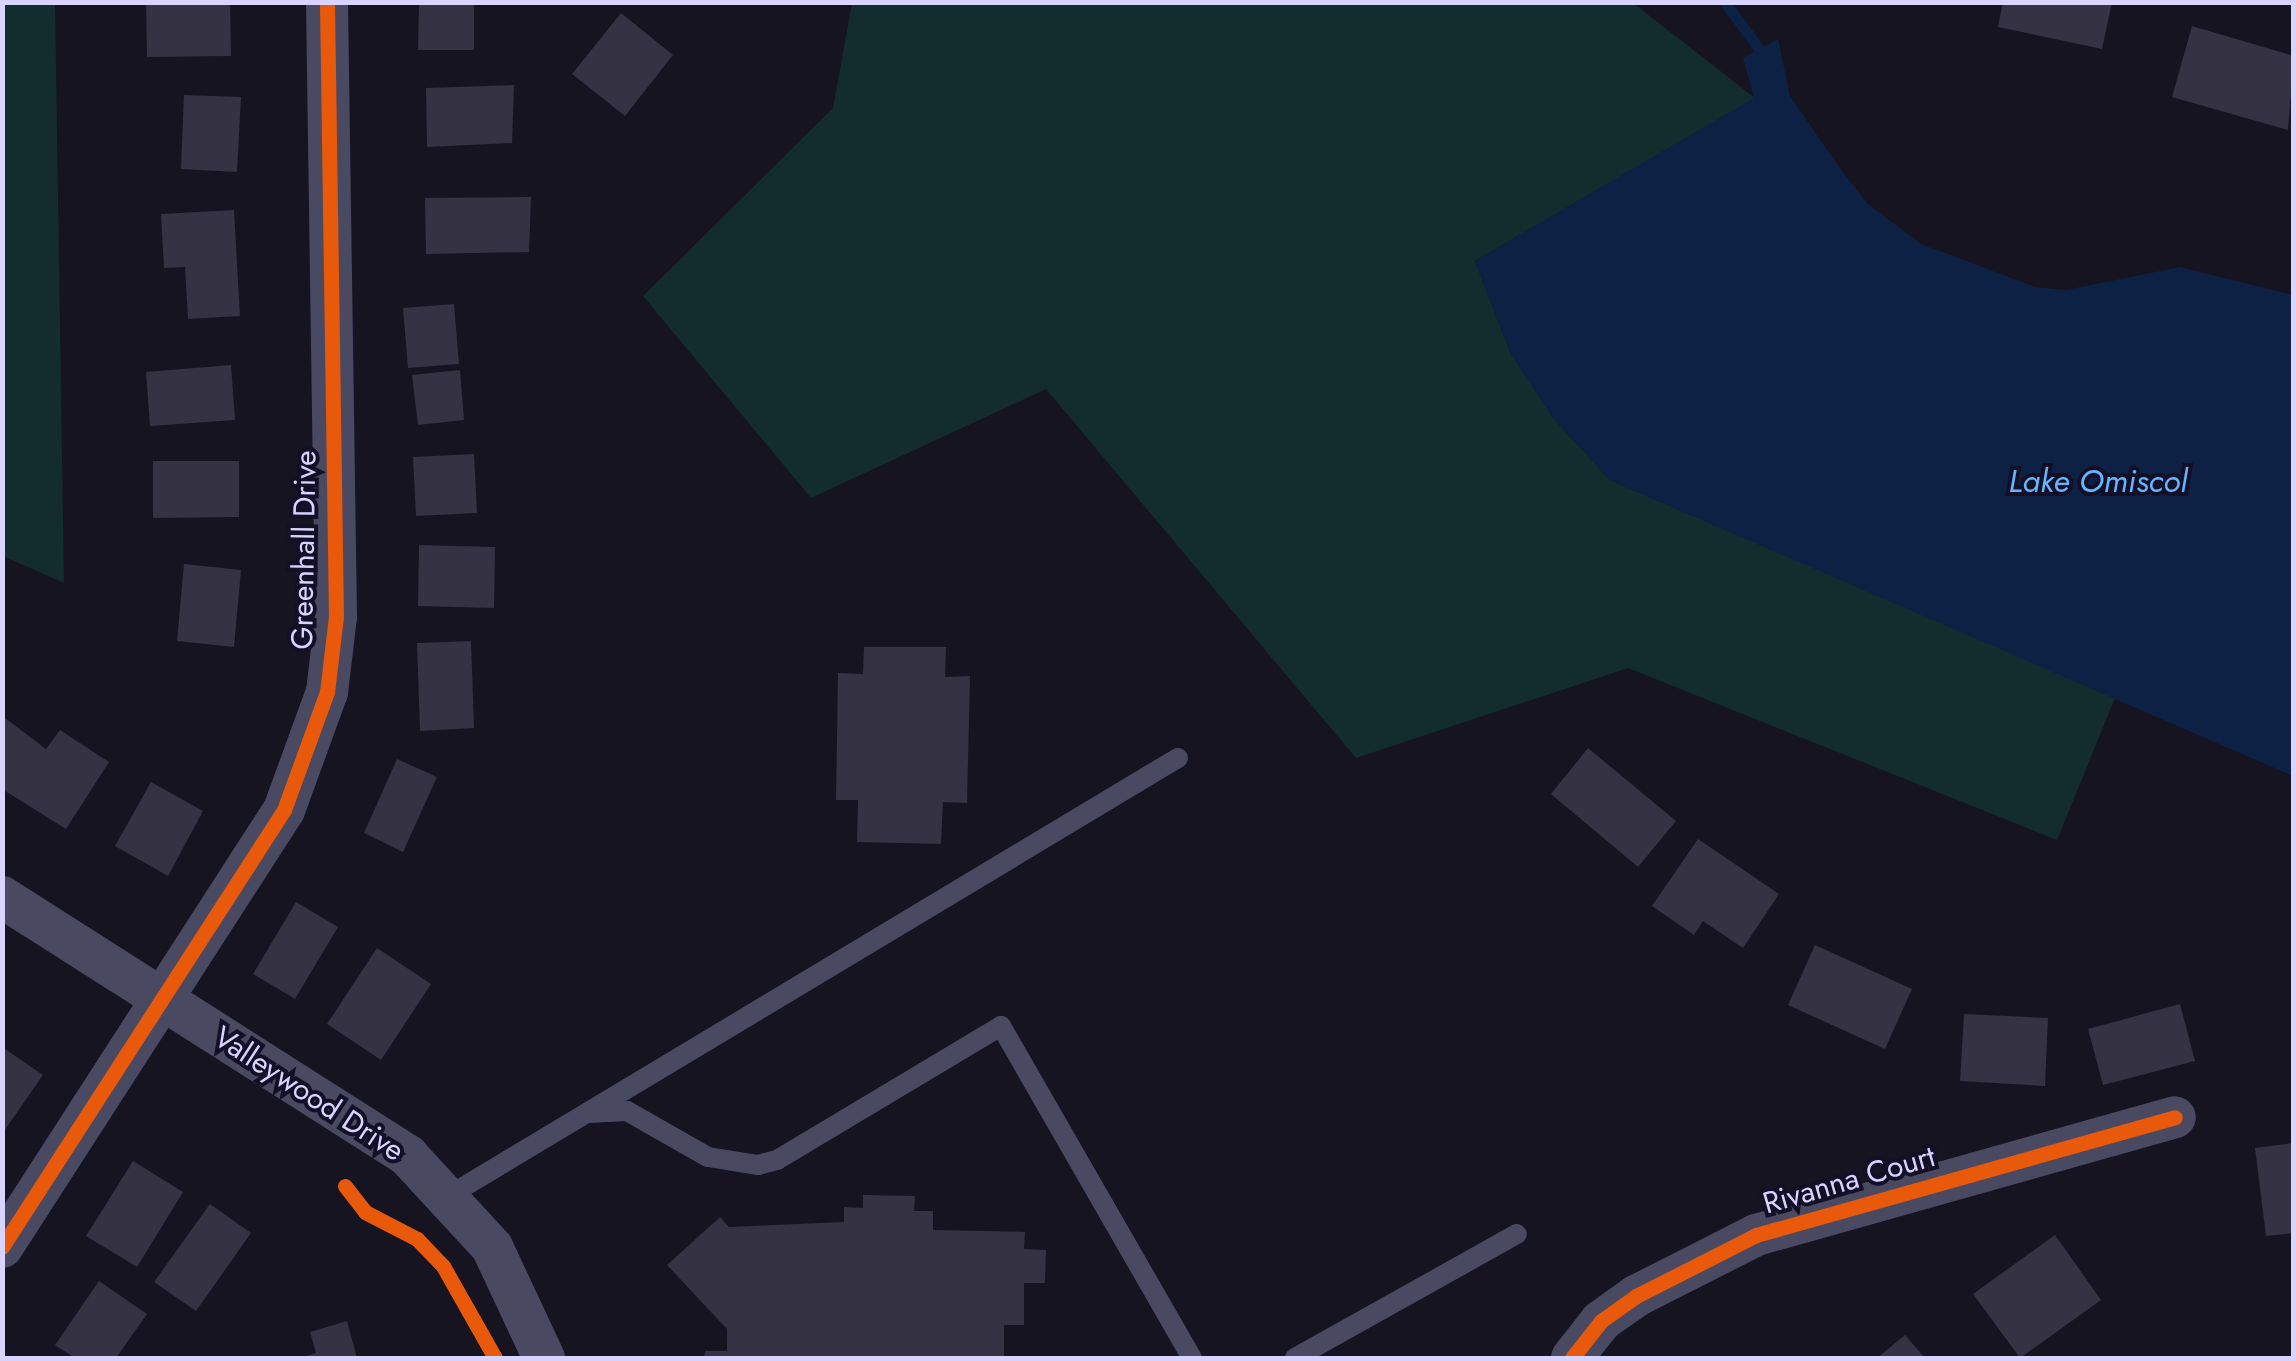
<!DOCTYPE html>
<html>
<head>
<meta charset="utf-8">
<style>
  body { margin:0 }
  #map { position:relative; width:2296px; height:1361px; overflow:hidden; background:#161421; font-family:Jost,sans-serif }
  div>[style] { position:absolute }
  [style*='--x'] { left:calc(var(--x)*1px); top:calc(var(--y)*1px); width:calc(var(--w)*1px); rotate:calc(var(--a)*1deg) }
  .green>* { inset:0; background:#132c2d }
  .water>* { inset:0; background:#0d2144 }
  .stream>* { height:11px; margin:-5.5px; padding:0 5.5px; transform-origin:5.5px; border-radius:5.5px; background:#0d2144 }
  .building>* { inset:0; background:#343243 }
  .lane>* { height:20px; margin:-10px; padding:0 10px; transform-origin:10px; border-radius:10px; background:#4a4962 }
  .street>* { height:42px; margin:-21px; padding:0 21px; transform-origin:21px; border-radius:21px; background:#4a4962 }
  .cycleway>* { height:15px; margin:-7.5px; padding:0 7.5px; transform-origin:7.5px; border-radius:7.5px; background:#e8590c }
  span { translate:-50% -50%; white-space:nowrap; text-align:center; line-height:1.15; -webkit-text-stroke:8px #130f26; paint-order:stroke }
  .street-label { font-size:30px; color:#d9d4ff }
  .water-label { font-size:32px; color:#62b6ff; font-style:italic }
  .frame { position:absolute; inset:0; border:5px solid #d9d4ff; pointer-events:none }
</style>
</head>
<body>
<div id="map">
  <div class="green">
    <div style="clip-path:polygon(3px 2px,55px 3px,64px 583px,3px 556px)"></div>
    <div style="clip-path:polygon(852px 3px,1633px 3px,1755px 98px,1475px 261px,1511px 354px,1554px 419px,1610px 480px,2115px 698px,2057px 840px,1628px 668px,1356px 758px,1046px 389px,811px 498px,643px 296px,833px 108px)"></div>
  </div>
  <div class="water">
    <div style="clip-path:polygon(1778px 39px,1790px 96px,1841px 170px,1868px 204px,1921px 244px,2035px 287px,2066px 290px,2180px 267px,2293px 295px,2293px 776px,1610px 480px,1554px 419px,1511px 354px,1475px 261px,1754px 98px,1743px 58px)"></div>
  </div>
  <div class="stream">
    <div style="--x:1725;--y:2;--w:58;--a:54.1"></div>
  </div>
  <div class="building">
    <div style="clip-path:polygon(230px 2px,231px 56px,147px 57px,146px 3px)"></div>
    <div style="clip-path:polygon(419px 2px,474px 2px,474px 50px,418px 50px)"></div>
    <div style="clip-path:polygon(2003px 2px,2112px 2px,2102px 49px,1998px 27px)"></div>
    <div style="clip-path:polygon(621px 13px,673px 55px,625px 116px,572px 74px)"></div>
    <div style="clip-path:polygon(2192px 26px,2294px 56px,2288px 130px,2172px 97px)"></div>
    <div style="clip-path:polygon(514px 85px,512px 143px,427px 147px,426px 88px)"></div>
    <div style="clip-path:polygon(184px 95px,241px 97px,237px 172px,181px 169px)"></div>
    <div style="clip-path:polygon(531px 197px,529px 252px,426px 254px,425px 198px)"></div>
    <div style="clip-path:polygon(234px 210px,240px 316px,188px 319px,185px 267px,164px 268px,161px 214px)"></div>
    <div style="clip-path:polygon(454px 304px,459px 364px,408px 368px,403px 308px)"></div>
    <div style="clip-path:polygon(231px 365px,235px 420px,150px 426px,146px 372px)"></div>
    <div style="clip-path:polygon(460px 370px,464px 420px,418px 425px,412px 375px)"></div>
    <div style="clip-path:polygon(474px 454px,477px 513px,416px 516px,413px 457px)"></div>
    <div style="clip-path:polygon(153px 461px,239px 461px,239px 517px,153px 518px)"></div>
    <div style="clip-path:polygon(419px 545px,495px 547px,494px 608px,418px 606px)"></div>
    <div style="clip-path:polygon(184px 564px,241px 570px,234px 647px,177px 641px)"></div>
    <div style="clip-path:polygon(471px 641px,474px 728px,420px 731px,417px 643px)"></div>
    <div style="clip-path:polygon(864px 647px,946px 647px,945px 677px,970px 676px,967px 803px,943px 802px,941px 844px,857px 842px,858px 800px,836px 800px,838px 673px,863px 674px)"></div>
    <div style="clip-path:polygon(5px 718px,46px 749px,60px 730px,109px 762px,66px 829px,2px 789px)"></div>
    <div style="clip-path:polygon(1588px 748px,1676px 821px,1638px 867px,1551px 794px)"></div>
    <div style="clip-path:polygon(397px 759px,437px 777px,403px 852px,364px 833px)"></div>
    <div style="clip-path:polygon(151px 782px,203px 811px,168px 876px,115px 846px)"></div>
    <div style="clip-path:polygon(1698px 839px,1779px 894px,1743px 948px,1703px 921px,1694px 935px,1652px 906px)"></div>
    <div style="clip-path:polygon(296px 902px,338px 927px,295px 999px,253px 974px)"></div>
    <div style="clip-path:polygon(1815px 945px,1912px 989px,1885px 1049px,1788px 1005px)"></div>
    <div style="clip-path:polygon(377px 948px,431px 984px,381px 1060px,327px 1024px)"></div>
    <div style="clip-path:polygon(2180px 1004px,2195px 1061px,2103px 1085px,2088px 1029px)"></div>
    <div style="clip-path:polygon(1964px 1014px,2048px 1018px,2045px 1086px,1960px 1081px)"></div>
    <div style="clip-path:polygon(2px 1047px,43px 1075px,2px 1134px)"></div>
    <div style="clip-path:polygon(2294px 1143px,2294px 1233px,2266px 1236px,2255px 1148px)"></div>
    <div style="clip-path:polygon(133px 1161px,183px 1192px,137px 1267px,86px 1236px)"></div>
    <div style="clip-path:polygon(863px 1195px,915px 1196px,914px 1211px,933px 1211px,933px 1230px,1025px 1232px,1024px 1249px,1046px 1250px,1045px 1283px,1024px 1283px,1024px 1325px,1004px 1325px,1004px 1358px,704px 1358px,705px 1351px,727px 1351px,727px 1329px,667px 1265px,720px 1217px,729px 1227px,844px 1222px,844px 1207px,863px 1208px)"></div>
    <div style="clip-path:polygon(210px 1204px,251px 1233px,196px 1311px,154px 1282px)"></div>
    <div style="clip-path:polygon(2055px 1235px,2101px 1300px,2020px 1358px,1973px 1294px)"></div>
    <div style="clip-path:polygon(99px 1281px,147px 1314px,116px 1358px,75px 1358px,55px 1345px)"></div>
    <div style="clip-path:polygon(347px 1321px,357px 1358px,300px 1358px,316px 1353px,310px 1332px)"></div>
    <div style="clip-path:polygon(1905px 1335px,1925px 1358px,1877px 1358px)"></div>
  </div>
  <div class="lane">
    <div style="--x:588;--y:1113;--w:39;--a:-3"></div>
    <div style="--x:627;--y:1111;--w:93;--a:29.6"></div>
    <div style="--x:708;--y:1157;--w:51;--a:9.1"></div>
    <div style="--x:758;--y:1165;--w:20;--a:-15"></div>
    <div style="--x:777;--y:1160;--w:261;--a:-30.9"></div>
    <div style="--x:1001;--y:1026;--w:383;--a:60.1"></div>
    <div style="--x:450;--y:1195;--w:849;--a:-30.98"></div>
    <div style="--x:1295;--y:1358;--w:254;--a:-29.2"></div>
  </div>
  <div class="street">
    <div style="--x:2;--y:897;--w:482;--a:32.5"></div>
    <div style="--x:408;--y:1156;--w:124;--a:47.3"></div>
    <div style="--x:492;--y:1247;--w:123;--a:64.9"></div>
    <div style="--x:2;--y:1247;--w:520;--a:-57.17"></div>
    <div style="--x:284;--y:810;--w:126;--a:-70"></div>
    <div style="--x:327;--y:692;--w:76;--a:-83.2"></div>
    <div style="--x:336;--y:617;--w:615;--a:-90.84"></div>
    <div style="--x:1572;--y:1358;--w:47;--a:-51.9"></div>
    <div style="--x:1601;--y:1321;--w:43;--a:-35.5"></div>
    <div style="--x:1636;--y:1296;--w:135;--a:-26.9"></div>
    <div style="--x:1756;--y:1235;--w:435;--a:-15.7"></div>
  </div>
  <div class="cycleway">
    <div style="--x:345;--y:1186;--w:33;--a:52"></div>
    <div style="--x:365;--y:1212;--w:59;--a:27.4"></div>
    <div style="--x:417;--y:1239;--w:37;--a:46"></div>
    <div style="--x:443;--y:1266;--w:106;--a:60.5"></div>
    <div style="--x:2;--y:1247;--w:520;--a:-57.17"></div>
    <div style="--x:284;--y:810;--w:126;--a:-70"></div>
    <div style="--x:327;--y:692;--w:76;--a:-83.2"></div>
    <div style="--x:336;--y:617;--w:615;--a:-90.84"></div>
    <div style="--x:1572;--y:1358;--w:47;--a:-51.9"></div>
    <div style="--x:1601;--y:1321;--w:43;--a:-35.5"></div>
    <div style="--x:1636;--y:1296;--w:135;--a:-26.9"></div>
    <div style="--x:1756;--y:1235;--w:435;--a:-15.7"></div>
  </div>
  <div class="street-label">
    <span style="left:304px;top:550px;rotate:-89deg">Greenhall Drive</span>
    <span style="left:309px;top:1094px;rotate:33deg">Valleywood Drive</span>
    <span style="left:1849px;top:1180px;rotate:-16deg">Rivanna Court</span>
  </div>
  <div class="water-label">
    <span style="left:2098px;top:481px">Lake Omiscol</span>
  </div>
  <div class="frame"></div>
</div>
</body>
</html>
